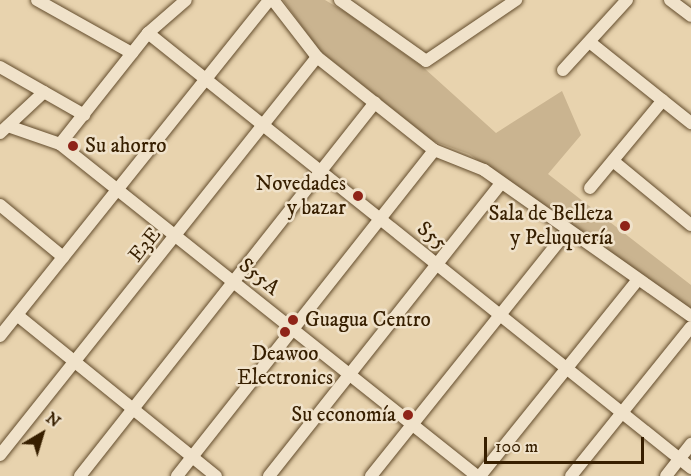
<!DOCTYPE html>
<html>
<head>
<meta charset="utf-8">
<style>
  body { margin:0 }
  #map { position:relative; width:691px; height:476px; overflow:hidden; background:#e8d3ae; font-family:"IM FELL DW Pica",serif }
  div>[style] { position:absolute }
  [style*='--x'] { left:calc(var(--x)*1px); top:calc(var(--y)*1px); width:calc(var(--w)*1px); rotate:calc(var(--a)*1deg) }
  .green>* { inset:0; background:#cab490 }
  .roads { filter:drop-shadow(0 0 2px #634c2c) drop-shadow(0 0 2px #634c2c) }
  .minor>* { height:12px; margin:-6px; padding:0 6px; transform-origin:6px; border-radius:6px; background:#f0e2ca }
  .dots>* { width:16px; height:16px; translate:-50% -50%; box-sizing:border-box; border:3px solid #f0e2ca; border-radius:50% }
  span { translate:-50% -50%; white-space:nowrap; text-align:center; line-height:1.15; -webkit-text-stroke:5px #f0e2ca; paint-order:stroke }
  .poi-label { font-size:21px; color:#371f00 }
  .left { translate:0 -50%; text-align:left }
  .right { translate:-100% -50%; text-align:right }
  .street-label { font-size:21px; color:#371f00 }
  .north { position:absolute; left:12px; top:404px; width:60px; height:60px; -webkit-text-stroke:4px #f0e2ca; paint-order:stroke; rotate:38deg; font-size:16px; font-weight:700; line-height:24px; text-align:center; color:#371f00 }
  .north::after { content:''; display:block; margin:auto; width:21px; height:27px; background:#371f00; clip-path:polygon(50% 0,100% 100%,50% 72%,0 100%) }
  .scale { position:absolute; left:484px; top:437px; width:160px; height:27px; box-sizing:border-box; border:3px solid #371f00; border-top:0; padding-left:8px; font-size:18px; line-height:21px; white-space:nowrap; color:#371f00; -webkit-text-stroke:4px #f0e2ca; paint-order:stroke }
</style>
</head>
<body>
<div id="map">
  <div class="green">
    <div style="clip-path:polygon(283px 0,325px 0,347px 13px,424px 68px,496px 133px,562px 91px,581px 135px,548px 174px,691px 285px,691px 309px,469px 154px,433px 141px,320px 51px)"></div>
  </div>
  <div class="roads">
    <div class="minor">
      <div style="--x:37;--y:0;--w:109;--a:29.2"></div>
      <div style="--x:273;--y:0;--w:72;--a:52.3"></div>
      <div style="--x:317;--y:57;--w:149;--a:38.5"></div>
      <div style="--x:434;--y:150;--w:54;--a:21.8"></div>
      <div style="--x:484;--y:170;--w:253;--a:35.2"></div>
      <div style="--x:340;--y:0;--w:105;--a:35.3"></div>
      <div style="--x:426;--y:61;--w:109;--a:-34.1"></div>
      <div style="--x:670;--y:0;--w:26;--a:37"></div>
      <div style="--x:148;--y:33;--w:696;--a:38.7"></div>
      <div style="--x:592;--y:44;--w:127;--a:38.6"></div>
      <div style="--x:0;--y:67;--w:97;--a:29.7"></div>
      <div style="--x:563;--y:70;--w:95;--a:-47.6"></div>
      <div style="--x:8;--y:126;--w:55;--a:19.1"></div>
      <div style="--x:60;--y:144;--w:533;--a:38.53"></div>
      <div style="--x:0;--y:133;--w:60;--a:-43"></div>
      <div style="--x:60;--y:144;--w:142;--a:-51.6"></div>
      <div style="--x:148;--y:33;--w:50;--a:-41"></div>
      <div style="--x:613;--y:161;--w:101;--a:39.4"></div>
      <div style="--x:590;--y:188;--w:114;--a:-50.3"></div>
      <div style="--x:0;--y:205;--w:82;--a:39.5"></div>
      <div style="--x:17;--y:315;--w:256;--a:39"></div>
      <div style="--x:0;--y:336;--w:430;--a:-51.3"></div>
      <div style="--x:0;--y:455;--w:509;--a:-51.46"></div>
      <div style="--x:80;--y:476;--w:476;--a:-51.7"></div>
      <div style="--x:177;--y:476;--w:415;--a:-51.7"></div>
      <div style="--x:269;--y:476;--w:374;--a:-51.6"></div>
      <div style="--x:371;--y:476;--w:312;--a:-51.3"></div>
      <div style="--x:480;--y:476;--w:250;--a:-51.2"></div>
      <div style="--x:571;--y:476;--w:191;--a:-51.2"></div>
      <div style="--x:666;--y:476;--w:41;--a:-52"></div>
    </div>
  </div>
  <div class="dots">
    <div style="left:73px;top:146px;background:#8f2418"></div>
    <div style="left:358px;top:196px;background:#8f2418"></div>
    <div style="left:625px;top:226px;background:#8f2418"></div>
    <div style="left:293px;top:320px;background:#8f2418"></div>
    <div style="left:285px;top:332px;background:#8f2418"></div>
    <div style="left:408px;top:415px;background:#8f2418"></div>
  </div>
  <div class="poi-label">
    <span class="left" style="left:85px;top:146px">Su ahorro</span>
    <span class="right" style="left:346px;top:196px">Novedades<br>y bazar</span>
    <span class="right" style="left:613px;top:226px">Sala de Belleza<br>y Peluquería</span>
    <span class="left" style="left:305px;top:320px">Guagua Centro</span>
    <span style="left:285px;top:366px">Deawoo<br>Electronics</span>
    <span class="right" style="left:396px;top:415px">Su economía</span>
  </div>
  <div class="street-label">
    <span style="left:432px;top:236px;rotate:39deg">S55</span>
    <span style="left:145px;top:245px;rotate:-51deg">E3E</span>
    <span style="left:259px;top:277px;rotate:39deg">S55A</span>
  </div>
  <div class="north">N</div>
  <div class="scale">100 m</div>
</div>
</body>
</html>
